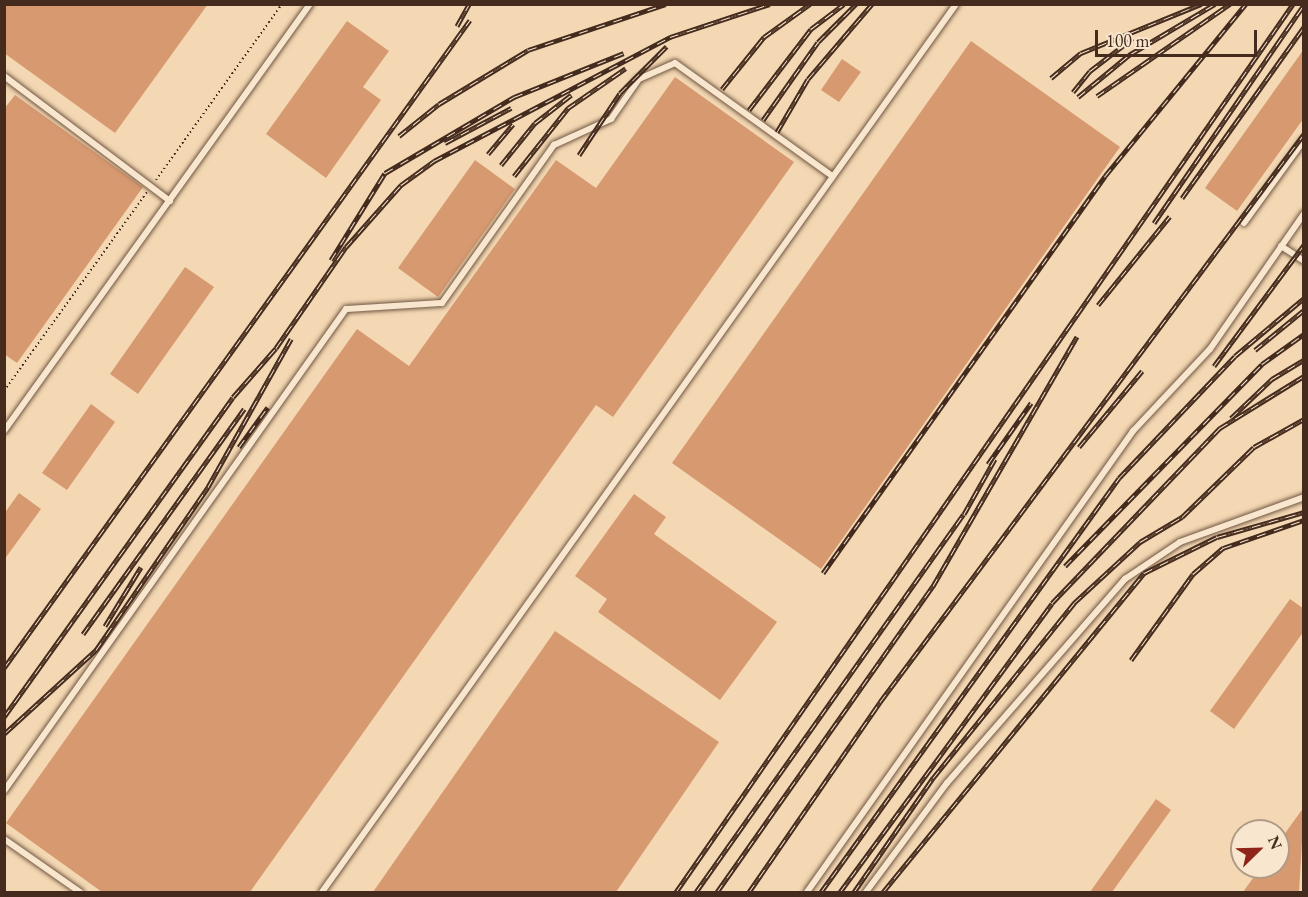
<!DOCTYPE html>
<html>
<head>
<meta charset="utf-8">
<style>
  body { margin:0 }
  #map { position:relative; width:1308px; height:897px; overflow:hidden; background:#f4d8b3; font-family:"EB Garamond",serif }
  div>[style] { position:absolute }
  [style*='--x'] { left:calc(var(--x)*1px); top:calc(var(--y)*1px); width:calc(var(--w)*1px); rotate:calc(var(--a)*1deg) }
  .building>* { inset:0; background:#d79970 }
  .path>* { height:2px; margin-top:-1px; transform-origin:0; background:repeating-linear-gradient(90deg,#442b1d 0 1.5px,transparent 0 4.5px) }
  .roads { filter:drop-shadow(0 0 2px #705642) drop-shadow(0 0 2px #705642) }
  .service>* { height:6px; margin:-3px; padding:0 3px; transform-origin:3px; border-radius:3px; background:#f8e6ce }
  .rail>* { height:5px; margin-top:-2.5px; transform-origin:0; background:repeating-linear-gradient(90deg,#f8e6ce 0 9px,#442b1d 0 18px); box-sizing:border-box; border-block:2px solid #442b1d }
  span { translate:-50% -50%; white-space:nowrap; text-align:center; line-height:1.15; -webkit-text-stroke:6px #f8e6ce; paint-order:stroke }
  .frame { position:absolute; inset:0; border:6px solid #442b1d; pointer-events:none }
  .north { position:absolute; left:1230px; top:819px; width:60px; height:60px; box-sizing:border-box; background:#f8e6ce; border:2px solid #b09b87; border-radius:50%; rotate:67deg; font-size:16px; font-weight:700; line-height:24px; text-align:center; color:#442b1d }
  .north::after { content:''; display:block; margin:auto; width:21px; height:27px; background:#8f2418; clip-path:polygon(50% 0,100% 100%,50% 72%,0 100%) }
  .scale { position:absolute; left:1095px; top:30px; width:162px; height:27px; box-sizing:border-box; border:3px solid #442b1d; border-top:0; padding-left:8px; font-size:18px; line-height:21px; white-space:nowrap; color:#442b1d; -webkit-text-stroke:4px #f8e6ce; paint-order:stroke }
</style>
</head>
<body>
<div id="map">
  <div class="building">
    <div style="clip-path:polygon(4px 4px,208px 4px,115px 133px,4px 53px)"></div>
    <div style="clip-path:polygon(347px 21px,389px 51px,363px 87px,381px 100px,326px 178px,266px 134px)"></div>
    <div style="clip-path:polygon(971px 41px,1120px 147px,821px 569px,672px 463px)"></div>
    <div style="clip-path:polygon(1304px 49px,1304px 118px,1237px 211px,1205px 188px)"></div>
    <div style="clip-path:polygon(842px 59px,861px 72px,839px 102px,821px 90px)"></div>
    <div style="clip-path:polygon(675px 77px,794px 162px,613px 417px,596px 405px,250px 892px,102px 892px,6px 823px,357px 329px,409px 366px,556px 160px,596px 188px)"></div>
    <div style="clip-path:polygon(15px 95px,143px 187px,17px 363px,4px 354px,4px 109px)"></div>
    <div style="clip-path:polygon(475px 160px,515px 189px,438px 297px,398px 268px)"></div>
    <div style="clip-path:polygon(185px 267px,214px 287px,138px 394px,110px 374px)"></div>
    <div style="clip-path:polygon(91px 404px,115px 422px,67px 490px,42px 473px)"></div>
    <div style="clip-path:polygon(19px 493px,41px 509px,4px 560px,4px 514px)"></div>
    <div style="clip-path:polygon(634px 494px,666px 517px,654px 534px,777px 622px,720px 700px,598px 612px,607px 599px,575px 576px)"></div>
    <div style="clip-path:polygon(1290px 599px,1304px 609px,1304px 631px,1234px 729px,1210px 711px)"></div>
    <div style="clip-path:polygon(555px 631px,719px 742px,616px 892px,373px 892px)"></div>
    <div style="clip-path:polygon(1156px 799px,1171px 810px,1112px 892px,1090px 892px)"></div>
    <div style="clip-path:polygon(1304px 807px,1299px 892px,1243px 892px,1261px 867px,1278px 867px,1278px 843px)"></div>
  </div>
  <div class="path">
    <div style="--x:156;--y:180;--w:216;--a:-54.4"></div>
    <div style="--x:4;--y:391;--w:245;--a:-54.3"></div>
  </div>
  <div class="roads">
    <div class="service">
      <div style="--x:4;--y:76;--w:208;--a:37"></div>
      <div style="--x:1244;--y:223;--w:102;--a:-54.1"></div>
      <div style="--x:1281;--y:246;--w:27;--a:33"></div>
      <div style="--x:4;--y:431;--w:525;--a:-54.37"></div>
      <div style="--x:4;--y:791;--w:591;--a:-54.64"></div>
      <div style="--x:346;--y:309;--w:96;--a:-3.6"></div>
      <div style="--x:442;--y:303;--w:194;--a:-54.7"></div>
      <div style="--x:554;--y:145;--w:63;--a:-24.5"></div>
      <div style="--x:611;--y:119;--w:49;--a:-55"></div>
      <div style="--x:639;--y:79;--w:39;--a:-24"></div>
      <div style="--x:675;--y:63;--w:193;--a:35.7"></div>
      <div style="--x:4;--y:839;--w:93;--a:34.9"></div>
      <div style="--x:322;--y:892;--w:1091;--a:-54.47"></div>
      <div style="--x:807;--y:892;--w:565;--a:-54.73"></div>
      <div style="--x:1133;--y:431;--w:112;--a:-46.8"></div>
      <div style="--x:1210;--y:349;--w:165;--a:-55.2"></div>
      <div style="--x:866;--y:892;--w:136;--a:-53.4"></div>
      <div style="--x:947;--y:783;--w:271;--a:-48.9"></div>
      <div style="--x:1125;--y:579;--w:66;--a:-33.9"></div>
      <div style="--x:1180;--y:542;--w:132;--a:-19.9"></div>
    </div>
  </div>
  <div class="rail">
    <div style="--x:457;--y:26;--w:25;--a:-61"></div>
    <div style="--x:1051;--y:78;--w:39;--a:-40"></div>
    <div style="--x:1081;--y:53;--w:130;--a:-22.2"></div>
    <div style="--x:722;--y:89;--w:67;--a:-51.1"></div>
    <div style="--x:764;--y:37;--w:57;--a:-35.7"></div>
    <div style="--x:1073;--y:92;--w:27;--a:-51"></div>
    <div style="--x:1090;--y:71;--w:54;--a:-37.5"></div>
    <div style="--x:1097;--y:96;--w:162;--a:-34.7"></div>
    <div style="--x:1078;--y:97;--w:66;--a:-39.5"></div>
    <div style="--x:1129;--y:55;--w:100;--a:-30.7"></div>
    <div style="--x:749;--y:110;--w:102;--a:-52.6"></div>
    <div style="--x:811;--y:29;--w:41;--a:-37.1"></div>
    <div style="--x:763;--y:120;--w:95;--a:-54.8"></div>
    <div style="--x:818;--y:42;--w:54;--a:-45"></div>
    <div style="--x:777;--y:132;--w:61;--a:-59.7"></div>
    <div style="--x:808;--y:79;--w:99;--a:-49.5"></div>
    <div style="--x:399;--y:136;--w:51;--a:-38.7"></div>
    <div style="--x:439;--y:104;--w:104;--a:-31.2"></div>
    <div style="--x:528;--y:50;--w:145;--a:-18.4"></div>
    <div style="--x:445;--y:143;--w:75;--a:-27.9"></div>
    <div style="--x:488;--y:154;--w:39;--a:-50"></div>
    <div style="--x:579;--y:155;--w:74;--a:-56.5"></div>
    <div style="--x:620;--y:93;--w:66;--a:-45"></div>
    <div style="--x:501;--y:165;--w:54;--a:-51"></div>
    <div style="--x:535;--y:123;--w:46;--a:-37.9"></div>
    <div style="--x:514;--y:176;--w:87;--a:-51.5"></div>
    <div style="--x:568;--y:108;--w:70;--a:-34.6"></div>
    <div style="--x:1182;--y:198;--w:210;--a:-54.5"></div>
    <div style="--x:1154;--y:223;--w:265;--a:-55.5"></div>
    <div style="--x:331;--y:260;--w:102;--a:-58.2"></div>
    <div style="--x:385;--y:173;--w:150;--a:-30.5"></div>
    <div style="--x:514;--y:97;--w:118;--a:-21.8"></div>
    <div style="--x:1098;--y:305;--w:114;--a:-51"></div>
    <div style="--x:1255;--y:350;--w:63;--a:-39.2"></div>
    <div style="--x:1214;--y:366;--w:151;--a:-53.4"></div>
    <div style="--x:1231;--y:418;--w:57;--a:-43.6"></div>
    <div style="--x:1272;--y:379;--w:37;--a:-31"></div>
    <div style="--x:239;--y:447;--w:49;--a:-54.1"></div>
    <div style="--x:1079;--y:447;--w:99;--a:-50.3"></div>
    <div style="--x:988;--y:464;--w:75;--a:-54.8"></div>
    <div style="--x:1065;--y:566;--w:282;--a:-45.7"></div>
    <div style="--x:1262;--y:364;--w:52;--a:-35.5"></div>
    <div style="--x:823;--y:573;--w:487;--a:-54.6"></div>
    <div style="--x:1105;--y:176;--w:222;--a:-50.7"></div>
    <div style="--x:105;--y:626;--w:69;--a:-58.6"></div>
    <div style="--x:83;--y:634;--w:277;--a:-54.4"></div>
    <div style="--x:1131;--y:660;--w:106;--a:-54.2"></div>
    <div style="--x:1193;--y:574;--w:40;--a:-41"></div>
    <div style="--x:1223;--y:548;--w:86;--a:-19.1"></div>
    <div style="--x:4;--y:668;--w:798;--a:-54.28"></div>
    <div style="--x:4;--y:717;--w:393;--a:-54.4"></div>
    <div style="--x:233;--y:397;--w:65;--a:-48.7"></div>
    <div style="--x:276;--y:348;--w:123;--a:-55.3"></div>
    <div style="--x:346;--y:247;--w:83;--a:-48.4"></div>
    <div style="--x:401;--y:185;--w:41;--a:-36"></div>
    <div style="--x:434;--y:161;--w:267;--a:-27.7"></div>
    <div style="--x:670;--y:37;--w:105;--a:-18.3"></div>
    <div style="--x:4;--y:734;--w:125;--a:-42.4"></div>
    <div style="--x:96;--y:650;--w:198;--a:-55.5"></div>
    <div style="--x:208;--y:487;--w:170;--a:-60.7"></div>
    <div style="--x:676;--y:892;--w:1081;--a:-55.21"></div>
    <div style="--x:696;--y:892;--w:463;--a:-54.7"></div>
    <div style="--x:964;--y:514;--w:63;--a:-60.6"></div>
    <div style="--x:717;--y:892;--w:375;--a:-54.8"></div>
    <div style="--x:933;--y:586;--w:288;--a:-60"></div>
    <div style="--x:749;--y:892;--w:231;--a:-55.4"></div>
    <div style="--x:880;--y:702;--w:709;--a:-53.26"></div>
    <div style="--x:821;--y:892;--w:510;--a:-54.25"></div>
    <div style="--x:1119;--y:478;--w:168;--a:-46.4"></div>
    <div style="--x:1235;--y:356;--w:90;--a:-40"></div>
    <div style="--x:840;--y:892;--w:358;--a:-53.7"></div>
    <div style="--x:1052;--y:603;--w:243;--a:-46.2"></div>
    <div style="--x:1220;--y:428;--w:99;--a:-31.8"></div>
    <div style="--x:854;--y:892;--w:139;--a:-55.3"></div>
    <div style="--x:933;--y:778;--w:225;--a:-51.1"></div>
    <div style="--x:1074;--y:603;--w:90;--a:-42.7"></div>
    <div style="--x:1140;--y:542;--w:49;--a:-30.8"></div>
    <div style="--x:1182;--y:517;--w:100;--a:-44.2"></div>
    <div style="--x:1254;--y:447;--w:57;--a:-29.2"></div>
    <div style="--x:883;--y:892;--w:412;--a:-50.7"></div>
    <div style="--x:1144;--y:573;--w:81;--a:-26.3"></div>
    <div style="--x:1217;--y:537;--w:91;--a:-16"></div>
  </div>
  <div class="frame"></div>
  <div class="north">N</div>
  <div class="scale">100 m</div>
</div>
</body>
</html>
